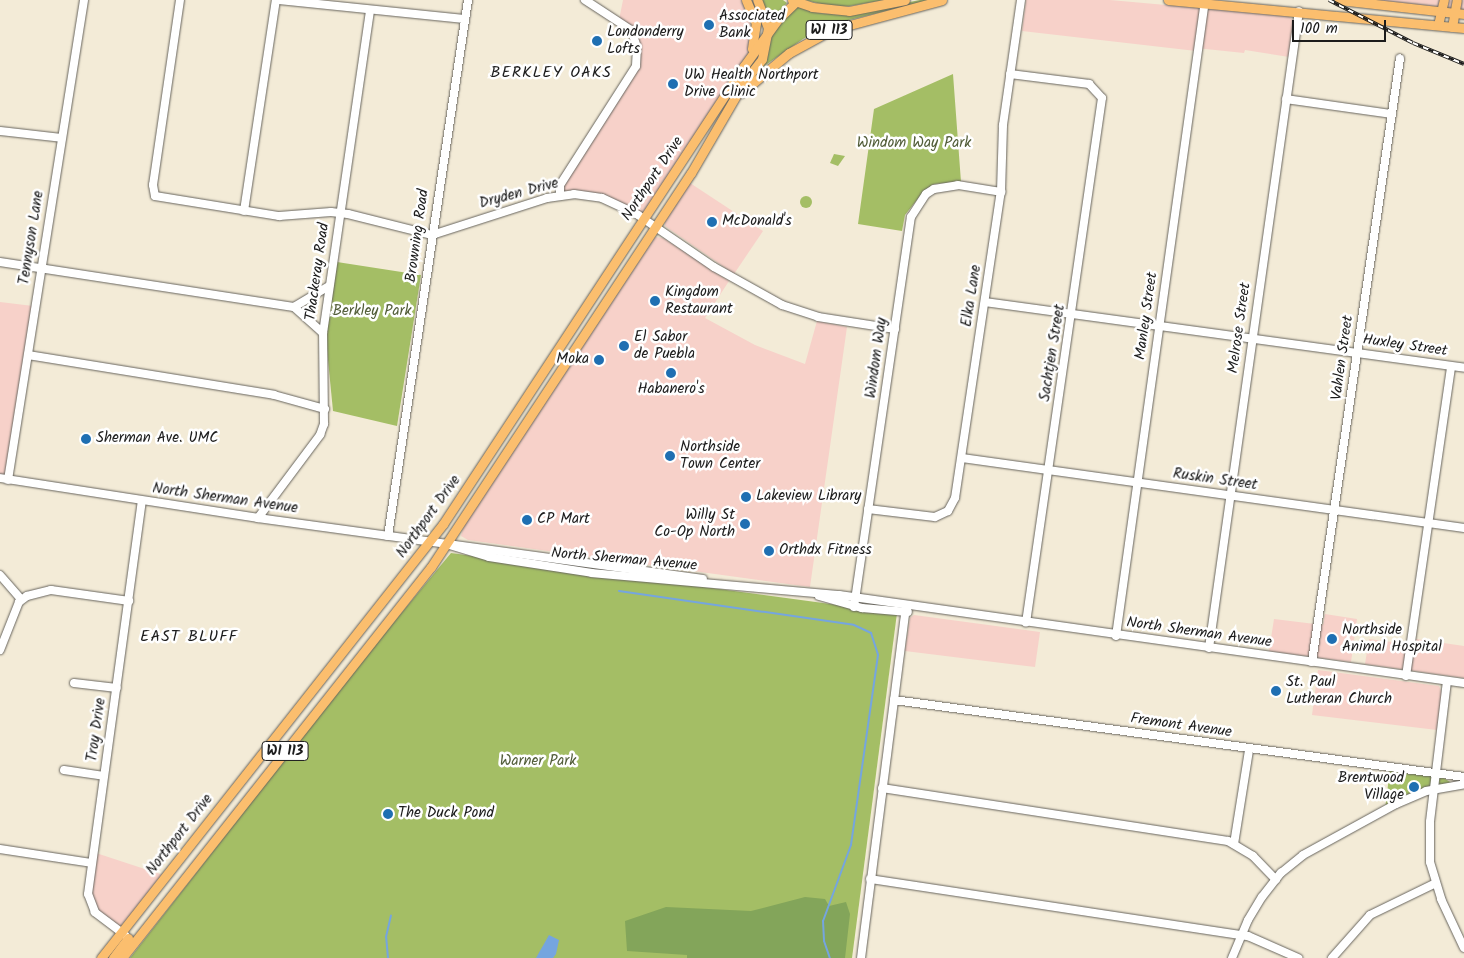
<!DOCTYPE html>
<html>
<head>
<meta charset="utf-8">
<style>
  body { margin:0 }
  #map { position:relative; width:1464px; height:958px; overflow:hidden; background:#f3ebd7; font-family:Kalam,sans-serif }
  div>[style] { position:absolute }
  [style*='--x'] { left:calc(var(--x)*1px); top:calc(var(--y)*1px); width:calc(var(--w)*1px); rotate:calc(var(--a)*1deg) }
  .built>* { inset:0; background:#f7d1c9 }
  .green>* { inset:0; background:#a4be65 }
  .round { border-radius:50% }
  .forest>* { inset:0; background:#83a55a }
  .water>* { inset:0; background:#75a5df }
  .stream>* { height:2px; margin:-1px; padding:0 1px; transform-origin:1px; border-radius:1px; background:#75a5df }
  .roads { filter:drop-shadow(0 0 1px #67645d) drop-shadow(0 0 1px #67645d) }
  .minor>* { height:8px; margin:-4px; padding:0 4px; transform-origin:4px; border-radius:4px; background:#fff }
  .major>* { height:9px; margin:-4.5px; padding:0 4.5px; transform-origin:4.5px; border-radius:4.5px; background:#fbbe6e }
  .rail>* { height:4px; margin-top:-2px; transform-origin:0; background:repeating-linear-gradient(90deg,#fff 0 5.5px,#1c1c1c 0 11px); box-sizing:border-box; border-block:1px solid #1c1c1c }
  .dots>* { width:14px; height:14px; translate:-50% -50%; box-sizing:border-box; border:2px solid #fff; border-radius:50% }
  span { translate:-50% -50%; white-space:nowrap; text-align:center; line-height:1.15; -webkit-text-stroke:5px #fff; paint-order:stroke }
  .shield-label span { padding:1px 4px; background:#fff; border:1px solid; border-radius:4px; -webkit-text-stroke-width:0 }
  .shield-label { font-size:14px; color:#1c1c1c; font-weight:700 }
  .poi-label { font-size:15px; color:#1c1c1c }
  .left { translate:0 -50%; text-align:left }
  .right { translate:-100% -50%; text-align:right }
  .park-label { font-size:15px; color:#525d39 }
  .street-label { font-size:15px; color:#1c1c1c }
  .neighbourhood-label { font-size:16px; color:#1c1c1c; letter-spacing:1px }
  .scale { position:absolute; left:1292px; top:20px; width:94px; height:22px; box-sizing:border-box; border:2px solid #1c1c1c; border-top:0; padding-left:6px; font-size:15px; line-height:18px; white-space:nowrap; color:#1c1c1c; -webkit-text-stroke:4px #fff; paint-order:stroke }
</style>
</head>
<body>
<div id="map">
  <div class="built">
    <div style="clip-path:polygon(623px 0,746px 0,754px 45px,643px 219px,602px 198px,560px 196px,560px 185px,636px 66px,635px 38px,619px 20px)"></div>
    <div style="clip-path:polygon(1026px 0,1110px 0,1288px 16px,1294px 21px,1289px 57px,1245px 50px,1244px 53px,1196px 48px,1196px 51px,1022px 31px)"></div>
    <div style="clip-path:polygon(1343px 0,1464px 0,1464px 14px)"></div>
    <div style="clip-path:polygon(690px 183px,763px 231px,734px 274px,665px 226px,665px 220px,673px 205px)"></div>
    <div style="clip-path:polygon(655px 237px,663px 238px,729px 281px,705px 318px,755px 345px,805px 364px,817px 321px,847px 327px,810px 587px,468px 540px,461px 536px,464px 525px)"></div>
    <div style="clip-path:polygon(0 302px,33px 306px,5px 476px,0 475px)"></div>
    <div style="clip-path:polygon(1325px 614px,1357px 619px,1351px 662px,1269px 651px,1274px 619px,1323px 625px)"></div>
    <div style="clip-path:polygon(914px 615px,1040px 632px,1035px 667px,905px 651px,910px 618px)"></div>
    <div style="clip-path:polygon(1369px 639px,1415px 645px,1416px 639px,1464px 646px,1464px 678px,1365px 664px)"></div>
    <div style="clip-path:polygon(1318px 670px,1439px 686px,1442px 693px,1437px 730px,1312px 715px)"></div>
    <div style="clip-path:polygon(93px 852px,166px 876px,121px 933px,90px 902px)"></div>
  </div>
  <div class="green">
    <div style="clip-path:polygon(759px 0,783px 0,787px 3px,770px 22px)"></div>
    <div style="clip-path:polygon(805px 0,885px 0,838px 8px)"></div>
    <div style="clip-path:polygon(920px 0,930px 0,833px 24px,803px 39px,757px 71px,767px 54px,771px 35px,797px 6px,819px 13px,843px 15px)"></div>
    <div style="clip-path:polygon(953px 74px,961px 182px,934px 184px,924px 191px,905px 215px,902px 231px,858px 224px,874px 109px)"></div>
    <div style="clip-path:polygon(834px 154px,845px 156px,838px 166px,830px 163px)"></div>
    <div class="round" style="left:800px;top:196px;width:12px;height:12px"></div>
    <div style="clip-path:polygon(337px 262px,421px 275px,397px 426px,333px 411px,326px 339px)"></div>
    <div style="clip-path:polygon(451px 553px,897px 613px,852px 958px,130px 958px,351px 674px)"></div>
    <div style="clip-path:polygon(1390px 768px,1435px 773px,1452px 783px,1385px 810px)"></div>
  </div>
  <div class="forest">
    <div style="clip-path:polygon(805px 897px,825px 899px,829px 906px,846px 902px,850px 914px,845px 958px,687px 958px,687px 955px,627px 951px,625px 921px,666px 907px,751px 911px)"></div>
  </div>
  <div class="water">
    <div style="clip-path:polygon(549px 935px,559px 940px,556px 954px,553px 958px,536px 958px)"></div>
  </div>
  <div class="stream">
    <div style="--x:619;--y:591;--w:237;--a:8.2"></div>
    <div style="--x:854;--y:625;--w:19;--a:25"></div>
    <div style="--x:871;--y:633;--w:23;--a:72"></div>
    <div style="--x:878;--y:655;--w:192;--a:98.1"></div>
    <div style="--x:851;--y:845;--w:81;--a:110.2"></div>
    <div style="--x:823;--y:921;--w:20;--a:87"></div>
    <div style="--x:824;--y:941;--w:18;--a:71"></div>
    <div style="--x:388;--y:958;--w:21;--a:-95"></div>
    <div style="--x:386;--y:937;--w:22;--a:-77"></div>
  </div>
  <div class="roads">
    <div class="minor">
      <div style="--x:180;--y:0;--w:187;--a:98.3"></div>
      <div style="--x:153;--y:185;--w:11;--a:80"></div>
      <div style="--x:155;--y:196;--w:126;--a:9.2"></div>
      <div style="--x:279;--y:216;--w:52;--a:-4.4"></div>
      <div style="--x:331;--y:212;--w:17;--a:7"></div>
      <div style="--x:348;--y:214;--w:87;--a:14"></div>
      <div style="--x:432;--y:235;--w:121;--a:-17.8"></div>
      <div style="--x:547;--y:198;--w:27;--a:-8"></div>
      <div style="--x:574;--y:194;--w:28;--a:8"></div>
      <div style="--x:602;--y:198;--w:40;--a:25"></div>
      <div style="--x:638;--y:215;--w:92;--a:34.4"></div>
      <div style="--x:714;--y:267;--w:78;--a:29.2"></div>
      <div style="--x:782;--y:305;--w:38;--a:18"></div>
      <div style="--x:818;--y:317;--w:78;--a:8.9"></div>
      <div style="--x:278;--y:0;--w:188;--a:5.8"></div>
      <div style="--x:1010;--y:74;--w:80;--a:7.2"></div>
      <div style="--x:1089;--y:84;--w:19;--a:47"></div>
      <div style="--x:1102;--y:98;--w:530;--a:98.24"></div>
      <div style="--x:1286;--y:99;--w:107;--a:8.1"></div>
      <div style="--x:0;--y:131;--w:62;--a:6.4"></div>
      <div style="--x:560;--y:196;--w:11;--a:-90"></div>
      <div style="--x:560;--y:185;--w:141;--a:-57.4"></div>
      <div style="--x:636;--y:66;--w:19;--a:-87"></div>
      <div style="--x:637;--y:47;--w:18;--a:-109"></div>
      <div style="--x:631;--y:30;--w:55;--a:-146.9"></div>
      <div style="--x:244;--y:211;--w:213;--a:-81.4"></div>
      <div style="--x:0;--y:262;--w:297;--a:8.7"></div>
      <div style="--x:294;--y:307;--w:39;--a:42"></div>
      <div style="--x:985;--y:302;--w:484;--a:7.8"></div>
      <div style="--x:294;--y:307;--w:41;--a:-31"></div>
      <div style="--x:28;--y:355;--w:249;--a:9.2"></div>
      <div style="--x:274;--y:395;--w:53;--a:15.4"></div>
      <div style="--x:962;--y:458;--w:507;--a:7.94"></div>
      <div style="--x:0;--y:478;--w:261;--a:8.8"></div>
      <div style="--x:258;--y:518;--w:449;--a:7.8"></div>
      <div style="--x:8;--y:480;--w:486;--a:-81"></div>
      <div style="--x:868;--y:509;--w:67;--a:6.8"></div>
      <div style="--x:935;--y:517;--w:14;--a:-25"></div>
      <div style="--x:948;--y:511;--w:15;--a:-62"></div>
      <div style="--x:955;--y:498;--w:309;--a:-81.5"></div>
      <div style="--x:1001;--y:192;--w:67;--a:-88.3"></div>
      <div style="--x:1003;--y:125;--w:126;--a:-81.8"></div>
      <div style="--x:258;--y:518;--w:104;--a:-53.2"></div>
      <div style="--x:320;--y:435;--w:12;--a:-70"></div>
      <div style="--x:324;--y:424;--w:91;--a:-90.6"></div>
      <div style="--x:323;--y:333;--w:326;--a:-81.7"></div>
      <div style="--x:388;--y:536;--w:542;--a:-81.51"></div>
      <div style="--x:446;--y:544;--w:45;--a:16.8"></div>
      <div style="--x:489;--y:557;--w:104;--a:8.8"></div>
      <div style="--x:592;--y:573;--w:248;--a:5.1"></div>
      <div style="--x:839;--y:595;--w:631;--a:8.01"></div>
      <div style="--x:0;--y:575;--w:32;--a:49"></div>
      <div style="--x:819;--y:596;--w:45;--a:15.6"></div>
      <div style="--x:862;--y:608;--w:46;--a:5"></div>
      <div style="--x:854;--y:607;--w:394;--a:-81.7"></div>
      <div style="--x:911;--y:217;--w:27;--a:-57"></div>
      <div style="--x:926;--y:194;--w:9;--a:-32"></div>
      <div style="--x:934;--y:189;--w:24;--a:-9"></div>
      <div style="--x:958;--y:185;--w:44;--a:9.2"></div>
      <div style="--x:1116;--y:636;--w:642;--a:-82.03"></div>
      <div style="--x:1209;--y:648;--w:643;--a:-81.96"></div>
      <div style="--x:0;--y:650;--w:52;--a:-68.4"></div>
      <div style="--x:19;--y:602;--w:10;--a:-37"></div>
      <div style="--x:27;--y:596;--w:25;--a:-14"></div>
      <div style="--x:51;--y:590;--w:79;--a:8"></div>
      <div style="--x:1312;--y:662;--w:610;--a:-81.71"></div>
      <div style="--x:1406;--y:676;--w:312;--a:-81.7"></div>
      <div style="--x:1447;--y:681;--w:142;--a:96.9"></div>
      <div style="--x:1430;--y:822;--w:40;--a:90"></div>
      <div style="--x:1430;--y:862;--w:39;--a:73"></div>
      <div style="--x:1441;--y:899;--w:54;--a:64.9"></div>
      <div style="--x:74;--y:683;--w:43;--a:6.6"></div>
      <div style="--x:894;--y:700;--w:575;--a:7.69"></div>
      <div style="--x:64;--y:770;--w:40;--a:8.5"></div>
      <div style="--x:882;--y:788;--w:350;--a:8.7"></div>
      <div style="--x:1228;--y:841;--w:29;--a:31"></div>
      <div style="--x:1253;--y:856;--w:33;--a:46"></div>
      <div style="--x:1234;--y:844;--w:95;--a:-80.9"></div>
      <div style="--x:0;--y:849;--w:92;--a:8.7"></div>
      <div style="--x:870;--y:879;--w:382;--a:8.6"></div>
      <div style="--x:1248;--y:936;--w:55;--a:23.7"></div>
      <div style="--x:125;--y:935;--w:38;--a:-143"></div>
      <div style="--x:95;--y:912;--w:19;--a:-111"></div>
      <div style="--x:88;--y:894;--w:397;--a:-82.2"></div>
      <div style="--x:861;--y:958;--w:356;--a:-82.7"></div>
      <div style="--x:1232;--y:958;--w:41;--a:-67.2"></div>
      <div style="--x:1248;--y:920;--w:27;--a:-59"></div>
      <div style="--x:1262;--y:897;--w:31;--a:-52"></div>
      <div style="--x:1281;--y:873;--w:28;--a:-39"></div>
      <div style="--x:1303;--y:855;--w:106;--a:-28.7"></div>
      <div style="--x:1396;--y:804;--w:33;--a:-23"></div>
      <div style="--x:1426;--y:791;--w:39;--a:-10"></div>
      <div style="--x:1332;--y:958;--w:57;--a:-48.5"></div>
      <div style="--x:1370;--y:915;--w:73;--a:-25.9"></div>
    </div>
    <div class="major">
      <div style="--x:746;--y:0;--w:25;--a:67"></div>
      <div style="--x:756;--y:23;--w:26;--a:99"></div>
      <div style="--x:792;--y:0;--w:21;--a:19"></div>
      <div style="--x:812;--y:7;--w:37;--a:6"></div>
      <div style="--x:849;--y:11;--w:57;--a:-11.1"></div>
      <div style="--x:1168;--y:0;--w:297;--a:5.4"></div>
      <div style="--x:1339;--y:0;--w:126;--a:6.4"></div>
      <div style="--x:1438;--y:25;--w:26;--a:-77"></div>
      <div style="--x:1452;--y:27;--w:27;--a:-80"></div>
      <div style="--x:741;--y:93;--w:62;--a:-39.8"></div>
      <div style="--x:789;--y:53;--w:48;--a:-28.7"></div>
      <div style="--x:831;--y:30;--w:115;--a:-15.1"></div>
      <div style="--x:101;--y:958;--w:553;--a:-51.76"></div>
      <div style="--x:443;--y:524;--w:548;--a:-56.69"></div>
      <div style="--x:744;--y:66;--w:58;--a:-54.1"></div>
      <div style="--x:778;--y:19;--w:28;--a:-44"></div>
      <div style="--x:113;--y:958;--w:25;--a:-53"></div>
      <div style="--x:122;--y:958;--w:498;--a:-51.7"></div>
      <div style="--x:431;--y:567;--w:472;--a:-56.6"></div>
      <div style="--x:691;--y:173;--w:105;--a:-59.8"></div>
      <div style="--x:744;--y:82;--w:29;--a:-52"></div>
      <div style="--x:762;--y:59;--w:32;--a:-79"></div>
      <div style="--x:768;--y:28;--w:30;--a:-111"></div>
    </div>
  </div>
  <div class="rail">
    <div style="--x:1329;--y:0;--w:94;--a:27.1"></div>
    <div style="--x:1413;--y:43;--w:55;--a:22.4"></div>
  </div>
  <div class="dots">
    <div style="left:709px;top:25px;background:#1f6fb2"></div>
    <div style="left:597px;top:41px;background:#1f6fb2"></div>
    <div style="left:673px;top:84px;background:#1f6fb2"></div>
    <div style="left:712px;top:222px;background:#1f6fb2"></div>
    <div style="left:655px;top:301px;background:#1f6fb2"></div>
    <div style="left:624px;top:346px;background:#1f6fb2"></div>
    <div style="left:599px;top:360px;background:#1f6fb2"></div>
    <div style="left:671px;top:373px;background:#1f6fb2"></div>
    <div style="left:86px;top:439px;background:#1f6fb2"></div>
    <div style="left:670px;top:456px;background:#1f6fb2"></div>
    <div style="left:746px;top:497px;background:#1f6fb2"></div>
    <div style="left:527px;top:520px;background:#1f6fb2"></div>
    <div style="left:745px;top:524px;background:#1f6fb2"></div>
    <div style="left:769px;top:551px;background:#1f6fb2"></div>
    <div style="left:1332px;top:639px;background:#1f6fb2"></div>
    <div style="left:1276px;top:691px;background:#1f6fb2"></div>
    <div style="left:1414px;top:787px;background:#1f6fb2"></div>
    <div style="left:388px;top:814px;background:#1f6fb2"></div>
  </div>
  <div class="shield-label">
    <span style="left:829px;top:30px">WI 113</span>
    <span style="left:285px;top:751px">WI 113</span>
  </div>
  <div class="poi-label">
    <span class="left" style="left:719px;top:25px">Associated<br>Bank</span>
    <span class="left" style="left:607px;top:41px">Londonderry<br>Lofts</span>
    <span class="left" style="left:684px;top:84px">UW Health Northport<br>Drive Clinic</span>
    <span class="left" style="left:722px;top:222px">McDonald's</span>
    <span class="left" style="left:665px;top:301px">Kingdom<br>Restaurant</span>
    <span class="left" style="left:634px;top:346px">El Sabor<br>de Puebla</span>
    <span class="right" style="left:589px;top:360px">Moka</span>
    <span style="left:671px;top:390px">Habanero's</span>
    <span class="left" style="left:96px;top:439px">Sherman Ave. UMC</span>
    <span class="left" style="left:680px;top:456px">Northside<br>Town Center</span>
    <span class="left" style="left:756px;top:497px">Lakeview Library</span>
    <span class="right" style="left:735px;top:524px">Willy St<br>Co-Op North</span>
    <span class="left" style="left:537px;top:520px">CP Mart</span>
    <span class="left" style="left:779px;top:551px">Orthdx Fitness</span>
    <span class="left" style="left:1342px;top:639px">Northside<br>Animal Hospital</span>
    <span class="left" style="left:1286px;top:691px">St. Paul<br>Lutheran Church</span>
    <span class="right" style="left:1404px;top:787px">Brentwood<br>Village</span>
    <span class="left" style="left:398px;top:814px">The Duck Pond</span>
  </div>
  <div class="park-label">
    <span style="left:914px;top:144px">Windom Way Park</span>
    <span style="left:372px;top:312px">Berkley Park</span>
    <span style="left:538px;top:762px">Warner Park</span>
  </div>
  <div class="street-label">
    <span style="left:653px;top:179px;rotate:-56deg">Northport Drive</span>
    <span style="left:519px;top:194px;rotate:-15deg">Dryden Drive</span>
    <span style="left:418px;top:236px;rotate:-82deg">Browning Road</span>
    <span style="left:32px;top:238px;rotate:-81deg">Tennyson Lane</span>
    <span style="left:318px;top:272px;rotate:-82deg">Thackeray Road</span>
    <span style="left:972px;top:296px;rotate:-81deg">Elka Lane</span>
    <span style="left:1147px;top:316px;rotate:-82deg">Manley Street</span>
    <span style="left:1240px;top:328px;rotate:-82deg">Melrose Street</span>
    <span style="left:1405px;top:346px;rotate:8deg">Huxley Street</span>
    <span style="left:1053px;top:353px;rotate:-81deg">Sachtjen Street</span>
    <span style="left:877px;top:358px;rotate:-82deg">Windom Way</span>
    <span style="left:1343px;top:358px;rotate:-82deg">Vahlen Street</span>
    <span style="left:1215px;top:480px;rotate:8deg">Ruskin Street</span>
    <span style="left:225px;top:499px;rotate:8deg">North Sherman Avenue</span>
    <span style="left:429px;top:517px;rotate:-54deg">Northport Drive</span>
    <span style="left:624px;top:560px;rotate:5deg">North Sherman Avenue</span>
    <span style="left:1199px;top:633px;rotate:8deg">North Sherman Avenue</span>
    <span style="left:1181px;top:726px;rotate:8deg">Fremont Avenue</span>
    <span style="left:97px;top:730px;rotate:-82deg">Troy Drive</span>
    <span style="left:180px;top:835px;rotate:-52deg">Northport Drive</span>
  </div>
  <div class="neighbourhood-label">
    <span style="left:551px;top:73px">BERKLEY OAKS</span>
    <span style="left:189px;top:637px">EAST BLUFF</span>
  </div>
  <div class="scale">100 m</div>
</div>
</body>
</html>
